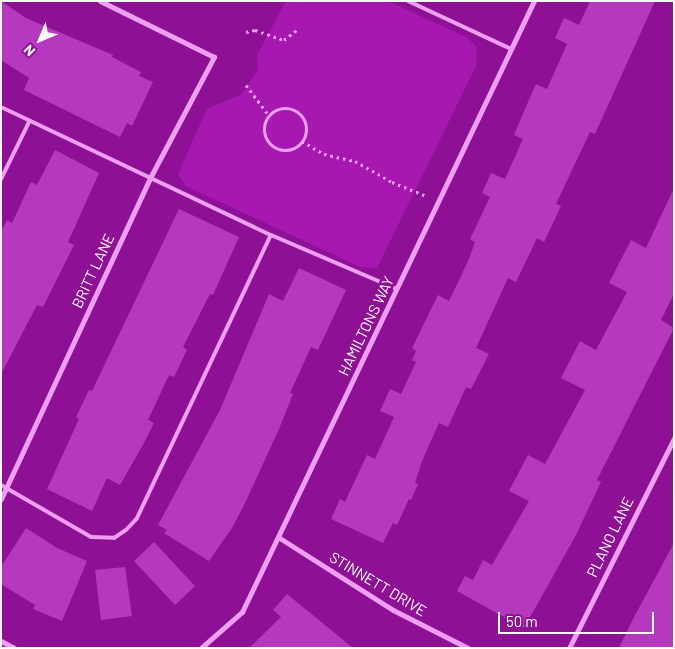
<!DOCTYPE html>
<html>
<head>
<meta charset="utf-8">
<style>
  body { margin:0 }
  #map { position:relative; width:675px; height:649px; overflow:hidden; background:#8e1195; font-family:Barlow,sans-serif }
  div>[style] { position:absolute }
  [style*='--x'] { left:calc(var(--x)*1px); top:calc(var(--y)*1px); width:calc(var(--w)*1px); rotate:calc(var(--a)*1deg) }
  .green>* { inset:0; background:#a618b0 }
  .building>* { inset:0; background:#b539be }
  .path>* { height:3px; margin-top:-1.5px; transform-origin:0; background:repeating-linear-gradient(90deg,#ee9ff3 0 2.5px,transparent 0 6.5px) }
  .path>.ring { margin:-1.5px; padding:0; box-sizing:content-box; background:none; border:3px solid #ee9ff3; border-radius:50% }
  .lane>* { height:4px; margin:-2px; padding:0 2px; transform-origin:2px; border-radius:2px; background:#ee9ff3 }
  .street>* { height:5px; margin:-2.5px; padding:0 2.5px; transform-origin:2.5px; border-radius:2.5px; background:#ee9ff3 }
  span { translate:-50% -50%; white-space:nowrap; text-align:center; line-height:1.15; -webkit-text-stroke:5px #8e1195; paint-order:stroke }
  .street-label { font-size:15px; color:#fff }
  .frame { position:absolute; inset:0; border:2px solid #fff; pointer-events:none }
  .north { position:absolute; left:15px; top:15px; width:50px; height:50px; -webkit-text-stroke:4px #8e1195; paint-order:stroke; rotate:225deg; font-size:14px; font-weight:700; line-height:20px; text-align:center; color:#fff }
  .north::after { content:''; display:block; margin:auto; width:18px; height:22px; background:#fff; clip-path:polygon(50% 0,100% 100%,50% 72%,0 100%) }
  .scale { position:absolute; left:498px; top:612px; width:156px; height:22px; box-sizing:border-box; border:2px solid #fff; border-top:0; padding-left:6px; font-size:15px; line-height:18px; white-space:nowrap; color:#fff; -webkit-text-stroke:4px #8e1195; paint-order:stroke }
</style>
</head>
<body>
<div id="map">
  <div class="green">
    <div style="clip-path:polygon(286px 1px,388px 1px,468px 38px,477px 48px,476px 66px,377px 268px,360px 267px,186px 186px,178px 174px,207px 109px,242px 94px,258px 69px,257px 55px)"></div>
  </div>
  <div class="building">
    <div style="clip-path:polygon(1px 1px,26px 18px,113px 55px,112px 57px,141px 72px,139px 76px,153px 82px,132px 126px,127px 123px,120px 137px,24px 90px,29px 78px,1px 60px)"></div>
    <div style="clip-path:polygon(590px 1px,655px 1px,595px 134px,590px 132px,556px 204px,561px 206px,544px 242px,537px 238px,516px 282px,508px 278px,476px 348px,489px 354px,471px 389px,466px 387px,448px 427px,439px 423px,422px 461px,415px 483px,418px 484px,411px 500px,409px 499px,397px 525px,393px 523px,383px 543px,331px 519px,340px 499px,345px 502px,367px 455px,375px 459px,394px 417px,380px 411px,390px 389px,401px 394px,416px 362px,412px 360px,416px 351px,412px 348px,438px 295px,449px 301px,469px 259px,475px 242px,470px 239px,490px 197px,482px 193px,491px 173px,505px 179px,523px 139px,514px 135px,528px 102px,536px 84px,547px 89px,567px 44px,555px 38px,564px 18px,579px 25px)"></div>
    <div style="clip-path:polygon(55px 150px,99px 173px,68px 242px,74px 245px,43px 307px,37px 305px,1px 374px,1px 232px,7px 220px,12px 223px,31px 182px,37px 185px)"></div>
    <div style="clip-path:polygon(674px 188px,674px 294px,661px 320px,674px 328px,597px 480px,601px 482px,576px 535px,524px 628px,457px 591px,465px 576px,473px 580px,483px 560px,492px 565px,529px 501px,509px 491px,528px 455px,545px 464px,585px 390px,561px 378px,580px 341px,596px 350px,627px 292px,609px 283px,631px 240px,646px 248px)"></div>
    <div style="clip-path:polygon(179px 209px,239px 237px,213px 295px,210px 294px,183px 347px,187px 350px,174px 377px,169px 375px,148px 420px,154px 423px,144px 443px,120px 485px,107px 478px,92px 511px,47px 489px,79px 419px,76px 417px,89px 390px,92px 391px)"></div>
    <div style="clip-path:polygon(299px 268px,346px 290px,318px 350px,311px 347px,290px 393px,293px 394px,279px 429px,246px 501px,232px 528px,209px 561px,164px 533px,167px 530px,158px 525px,220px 410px,269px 294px,283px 301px)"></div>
    <div style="clip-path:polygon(26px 528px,57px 548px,87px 561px,62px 621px,33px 609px,35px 605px,1px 584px,1px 567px)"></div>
    <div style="clip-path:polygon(154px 542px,195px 586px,175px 605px,134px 561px)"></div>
    <div style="clip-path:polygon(674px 543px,674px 648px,619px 648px,632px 621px)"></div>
    <div style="clip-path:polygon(125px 567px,132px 616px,101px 620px,95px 570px)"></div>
    <div style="clip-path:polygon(287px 594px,353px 648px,249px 648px,281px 617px,273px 610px)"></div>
  </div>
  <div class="path">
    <div style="--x:246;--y:32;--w:9;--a:-13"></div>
    <div style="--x:255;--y:30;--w:31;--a:19"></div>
    <div style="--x:284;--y:40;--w:18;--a:-38"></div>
    <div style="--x:246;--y:85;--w:39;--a:53"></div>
    <div class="ring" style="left:264px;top:108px;width:39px;height:39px"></div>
    <div style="--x:302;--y:141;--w:26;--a:31"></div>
    <div style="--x:324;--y:154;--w:32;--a:13"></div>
    <div style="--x:355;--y:161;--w:43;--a:29.6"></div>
    <div style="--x:392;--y:182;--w:38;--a:22"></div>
  </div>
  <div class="lane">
    <div style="--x:408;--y:1;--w:114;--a:25"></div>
    <div style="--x:1;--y:107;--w:299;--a:25.4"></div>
    <div style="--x:271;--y:235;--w:137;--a:23.2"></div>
    <div style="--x:1;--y:179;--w:64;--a:-63.8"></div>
    <div style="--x:1;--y:485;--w:104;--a:30"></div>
    <div style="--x:91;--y:537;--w:23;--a:2"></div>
    <div style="--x:114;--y:538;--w:14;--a:-34"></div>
    <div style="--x:126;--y:530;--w:16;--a:-47"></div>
    <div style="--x:137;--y:518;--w:313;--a:-64.7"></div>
  </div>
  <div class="street">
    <div style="--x:1;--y:499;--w:356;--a:-65.1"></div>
    <div style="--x:151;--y:176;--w:135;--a:-62.1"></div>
    <div style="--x:214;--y:57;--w:127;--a:-153.8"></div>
    <div style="--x:278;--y:537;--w:136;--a:32.4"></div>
    <div style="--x:393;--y:610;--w:84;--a:26.9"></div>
    <div style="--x:1;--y:641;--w:15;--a:28"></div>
    <div style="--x:201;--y:648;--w:55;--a:-41.3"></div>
    <div style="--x:242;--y:612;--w:677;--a:-64.46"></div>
    <div style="--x:569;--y:648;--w:235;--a:-63.4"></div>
  </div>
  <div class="street-label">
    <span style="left:93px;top:271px;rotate:-65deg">BRITT LANE</span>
    <span style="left:366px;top:326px;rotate:-64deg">HAMILTONS WAY</span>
    <span style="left:610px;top:537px;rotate:-64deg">PLANO LANE</span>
    <span style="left:378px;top:584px;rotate:31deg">STINNETT DRIVE</span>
  </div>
  <div class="frame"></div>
  <div class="north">N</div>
  <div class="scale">50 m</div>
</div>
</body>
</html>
